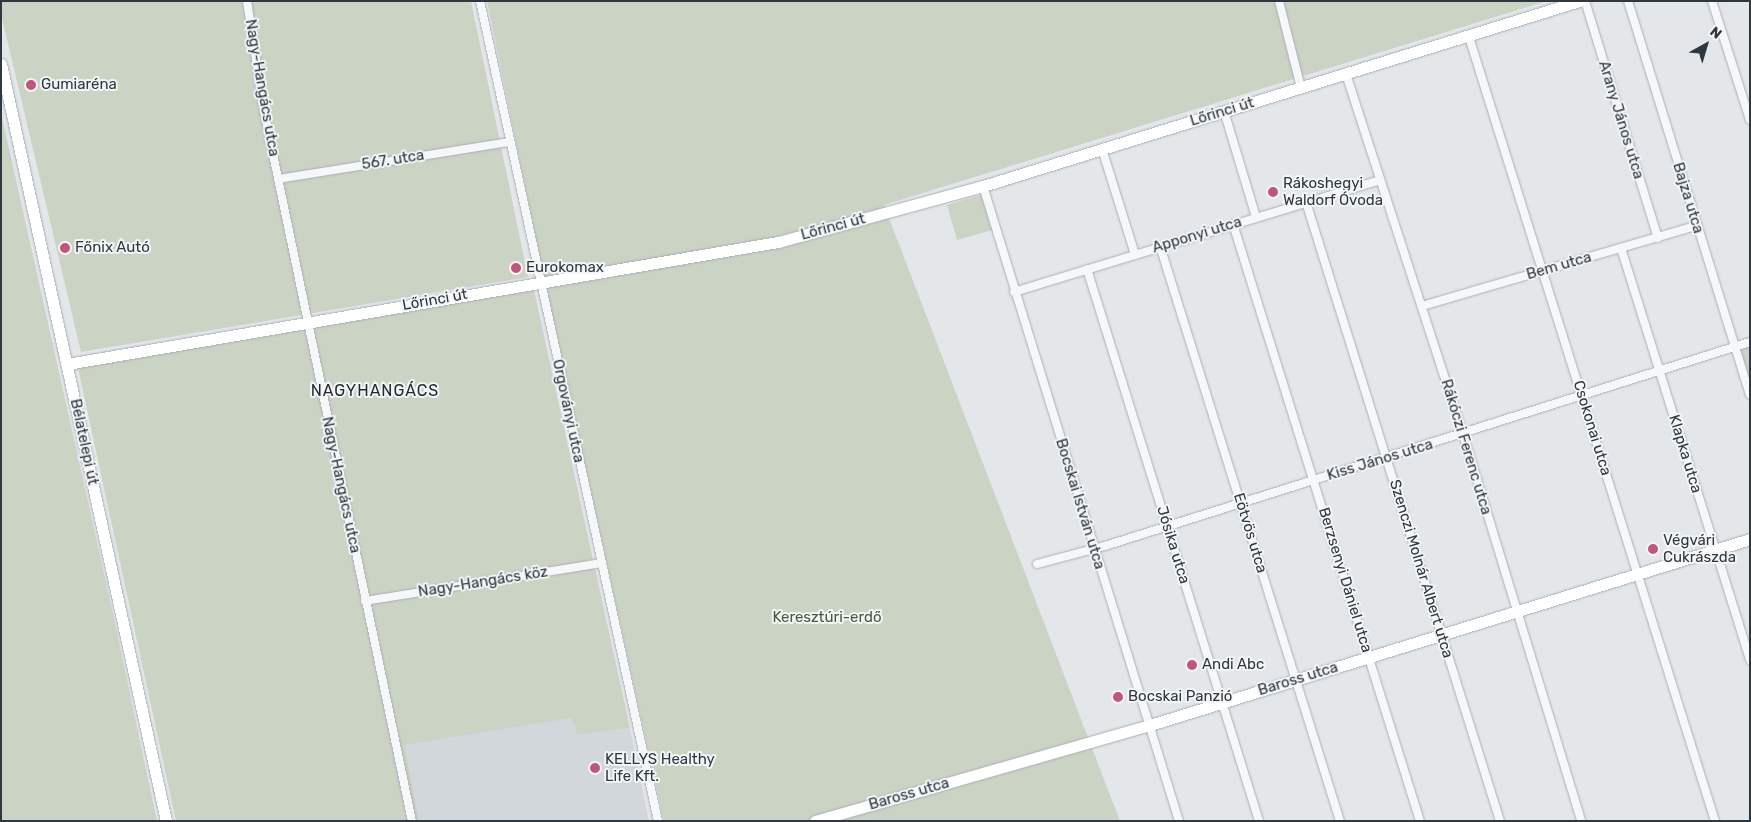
<!DOCTYPE html>
<html>
<head>
<meta charset="utf-8">
<style>
  body { margin:0 }
  #map { position:relative; width:1751px; height:822px; overflow:hidden; background:#e3e7ea; font-family:Rubik,sans-serif }
  div>[style] { position:absolute }
  [style*='--x'] { left:calc(var(--x)*1px); top:calc(var(--y)*1px); width:calc(var(--w)*1px); rotate:calc(var(--a)*1deg) }
  .built>* { inset:0; background:#d1d7db }
  .green>* { inset:0; background:#cbd3c5 }
  .roads { filter:drop-shadow(0 0 1px #a9afb4) drop-shadow(0 0 1px #a9afb4) }
  .street>* { height:8px; margin:-4px; padding:0 4px; transform-origin:4px; border-radius:4px; background:#f5f7f8 }
  .secondary>* { height:11px; margin:-5.5px; padding:0 5.5px; transform-origin:5.5px; border-radius:5.5px; background:#fff }
  .dots>* { width:14px; height:14px; translate:-50% -50%; box-sizing:border-box; border:2px solid #f3f5f7; border-radius:50% }
  span { translate:-50% -50%; white-space:nowrap; text-align:center; line-height:1.15; -webkit-text-stroke:4px #f3f5f7; paint-order:stroke }
  .poi-label { font-size:15px; color:#2d3840 }
  .left { translate:0 -50%; text-align:left }
  .street-label { font-size:15px; color:#2d3840 }
  .park-label { font-size:15px; color:#485a3b }
  .neighbourhood-label { font-size:16px; color:#1f2931; letter-spacing:1px }
  .frame { position:absolute; inset:0; border:2px solid #2d3840; pointer-events:none }
  .north { position:absolute; left:1681px; top:20px; width:50px; height:50px; -webkit-text-stroke:4px #f3f5f7; paint-order:stroke; rotate:39deg; font-size:14px; font-weight:700; line-height:20px; text-align:center; color:#2d3840 }
  .north::after { content:''; display:block; margin:auto; width:18px; height:22px; background:#2d3840; clip-path:polygon(50% 0,100% 100%,50% 72%,0 100%) }
</style>
</head>
<body>
<div id="map">
  <div class="built">
    <div style="clip-path:polygon(572px 717px,577px 735px,630px 728px,649px 821px,419px 821px,405px 745px)"></div>
  </div>
  <div class="green">
    <div style="clip-path:polygon(1px 1px,471px 1px,528px 277px,81px 352px,1px 14px)"></div>
    <div style="clip-path:polygon(487px 1px,1547px 1px,884px 205px,1120px 821px,664px 821px,548px 297px)"></div>
    <div style="clip-path:polygon(1px 113px,111px 604px,157px 821px,1px 821px)"></div>
    <div style="clip-path:polygon(981px 195px,992px 230px,957px 240px,947px 205px)"></div>
    <div style="clip-path:polygon(534px 290px,630px 728px,577px 735px,572px 718px,405px 745px,419px 821px,176px 821px,78px 368px)"></div>
    <div style="clip-path:polygon(1750px 342px,1750px 394px,1734px 347px)"></div>
  </div>
  <div class="roads">
    <div class="street">
      <div style="--x:247;--y:1;--w:111;--a:81.2"></div>
      <div style="--x:264;--y:111;--w:725;--a:78.23"></div>
      <div style="--x:480;--y:1;--w:839;--a:77.75"></div>
      <div style="--x:1279;--y:1;--w:90;--a:75.8"></div>
      <div style="--x:1585;--y:1;--w:248;--a:72.9"></div>
      <div style="--x:1628;--y:1;--w:412;--a:72.8"></div>
      <div style="--x:1712;--y:1;--w:125;--a:72.3"></div>
      <div style="--x:1469;--y:37;--w:822;--a:72.58"></div>
      <div style="--x:1346;--y:74;--w:379;--a:72"></div>
      <div style="--x:1463;--y:434;--w:405;--a:73"></div>
      <div style="--x:1224;--y:111;--w:111;--a:73.2"></div>
      <div style="--x:1102;--y:149;--w:110;--a:72.6"></div>
      <div style="--x:278;--y:179;--w:234;--a:-9.1"></div>
      <div style="--x:983;--y:186;--w:665;--a:72.85"></div>
      <div style="--x:1306;--y:202;--w:649;--a:72.6"></div>
      <div style="--x:1233;--y:224;--w:626;--a:72.61"></div>
      <div style="--x:1160;--y:246;--w:603;--a:72.62"></div>
      <div style="--x:1621;--y:248;--w:432;--a:72.6"></div>
      <div style="--x:1087;--y:269;--w:578;--a:72.69"></div>
      <div style="--x:1014;--y:292;--w:383;--a:-17"></div>
      <div style="--x:1422;--y:306;--w:285;--a:-16.3"></div>
      <div style="--x:1037;--y:564;--w:73;--a:-15"></div>
      <div style="--x:1108;--y:545;--w:673;--a:-17.55"></div>
      <div style="--x:365;--y:601;--w:239;--a:-9.1"></div>
    </div>
    <div class="secondary">
      <div style="--x:1;--y:64;--w:775;--a:77.7"></div>
      <div style="--x:67;--y:364;--w:721;--a:-9.74"></div>
      <div style="--x:778;--y:242;--w:213;--a:-15.3"></div>
      <div style="--x:983;--y:186;--w:624;--a:-17.24"></div>
      <div style="--x:815;--y:821;--w:348;--a:-16"></div>
      <div style="--x:1150;--y:725;--w:628;--a:-17.22"></div>
    </div>
  </div>
  <div class="dots">
    <div style="left:31px;top:85px;background:#c1567d"></div>
    <div style="left:1273px;top:192px;background:#c1567d"></div>
    <div style="left:65px;top:248px;background:#c1567d"></div>
    <div style="left:516px;top:268px;background:#c1567d"></div>
    <div style="left:1653px;top:549px;background:#c1567d"></div>
    <div style="left:1192px;top:665px;background:#c1567d"></div>
    <div style="left:1118px;top:697px;background:#c1567d"></div>
    <div style="left:595px;top:768px;background:#c1567d"></div>
  </div>
  <div class="poi-label">
    <span class="left" style="left:41px;top:85px">Gumiaréna</span>
    <span class="left" style="left:1283px;top:192px">Rákoshegyi<br>Waldorf Óvoda</span>
    <span class="left" style="left:75px;top:248px">Főnix Autó</span>
    <span class="left" style="left:526px;top:268px">Eurokomax</span>
    <span class="left" style="left:1663px;top:549px">Végvári<br>Cukrászda</span>
    <span class="left" style="left:1202px;top:665px">Andi Abc</span>
    <span class="left" style="left:1128px;top:697px">Bocskai Panzió</span>
    <span class="left" style="left:605px;top:768px">KELLYS Healthy<br>Life Kft.</span>
  </div>
  <div class="street-label">
    <span style="left:262px;top:88px;rotate:80deg">Nagy-Hangács utca</span>
    <span style="left:1222px;top:112px;rotate:-17deg">Lőrinci út</span>
    <span style="left:1621px;top:120px;rotate:73deg">Arany János utca</span>
    <span style="left:393px;top:160px;rotate:-9deg">567. utca</span>
    <span style="left:1688px;top:198px;rotate:73deg">Bajza utca</span>
    <span style="left:833px;top:227px;rotate:-15deg">Lőrinci út</span>
    <span style="left:1197px;top:235px;rotate:-17deg">Apponyi utca</span>
    <span style="left:1559px;top:266px;rotate:-16deg">Bem utca</span>
    <span style="left:435px;top:300px;rotate:-10deg">Lőrinci út</span>
    <span style="left:568px;top:411px;rotate:78deg">Orgoványi utca</span>
    <span style="left:1592px;top:428px;rotate:73deg">Csokonai utca</span>
    <span style="left:84px;top:442px;rotate:78deg">Bélatelepi út</span>
    <span style="left:1466px;top:447px;rotate:73deg">Rákóczi Ferenc utca</span>
    <span style="left:1685px;top:454px;rotate:73deg">Klapka utca</span>
    <span style="left:1380px;top:460px;rotate:-17deg">Kiss János utca</span>
    <span style="left:341px;top:485px;rotate:78deg">Nagy-Hangács utca</span>
    <span style="left:1080px;top:504px;rotate:73deg">Bocskai István utca</span>
    <span style="left:1250px;top:533px;rotate:73deg">Eötvös utca</span>
    <span style="left:1173px;top:545px;rotate:73deg">Jósika utca</span>
    <span style="left:1421px;top:569px;rotate:73deg">Szenczi Molnár Albert utca</span>
    <span style="left:1345px;top:580px;rotate:73deg">Berzsenyi Dániel utca</span>
    <span style="left:483px;top:582px;rotate:-9deg">Nagy-Hangács köz</span>
    <span style="left:1298px;top:679px;rotate:-17deg">Baross utca</span>
    <span style="left:909px;top:794px;rotate:-16deg">Baross utca</span>
  </div>
  <div class="park-label">
    <span style="left:827px;top:618px">Keresztúri-erdő</span>
  </div>
  <div class="neighbourhood-label">
    <span style="left:375px;top:391px">NAGYHANGÁCS</span>
  </div>
  <div class="frame"></div>
  <div class="north">N</div>
</div>
</body>
</html>
